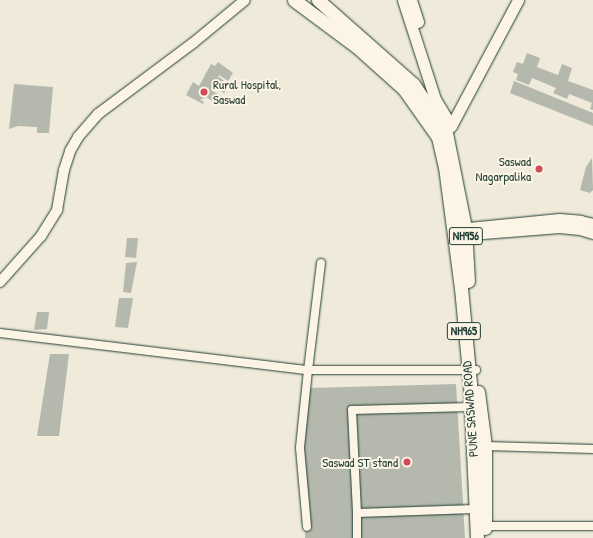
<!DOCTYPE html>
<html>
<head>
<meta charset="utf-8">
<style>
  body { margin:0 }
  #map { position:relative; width:593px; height:538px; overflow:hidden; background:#efeada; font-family:"Patrick Hand",sans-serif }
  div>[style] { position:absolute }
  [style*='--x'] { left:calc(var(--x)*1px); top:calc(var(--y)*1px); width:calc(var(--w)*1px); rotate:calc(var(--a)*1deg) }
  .building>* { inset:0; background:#b5b9ad }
  .roads { filter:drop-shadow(0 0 1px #1f3d34) drop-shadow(0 0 1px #1f3d34) }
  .minor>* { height:8px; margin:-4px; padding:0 4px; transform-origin:4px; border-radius:4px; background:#fcf5e5 }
  .tertiary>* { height:10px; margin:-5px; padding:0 5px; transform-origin:5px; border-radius:5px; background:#fcf5e5 }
  .secondary>* { height:11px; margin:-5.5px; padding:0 5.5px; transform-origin:5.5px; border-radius:5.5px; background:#fcf5e5 }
  .trunk>* { height:13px; margin:-6.5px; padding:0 6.5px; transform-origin:6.5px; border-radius:6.5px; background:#fcf5e5 }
  .dots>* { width:11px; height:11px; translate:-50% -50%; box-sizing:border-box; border:2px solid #fcf5e5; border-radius:50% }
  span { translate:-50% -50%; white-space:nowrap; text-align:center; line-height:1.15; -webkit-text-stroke:4px #fcf5e5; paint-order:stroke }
  .shield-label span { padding:1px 3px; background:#fcf5e5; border:1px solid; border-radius:3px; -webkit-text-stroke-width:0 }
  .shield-label { font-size:12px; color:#1f3d34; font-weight:700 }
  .poi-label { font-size:13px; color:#1f3d34 }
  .left { translate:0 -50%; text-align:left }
  .right { translate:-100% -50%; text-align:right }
  .street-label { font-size:13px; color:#1f3d34 }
</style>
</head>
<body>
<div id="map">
  <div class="building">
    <div style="clip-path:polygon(527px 53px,540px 58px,537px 67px,558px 75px,562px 64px,572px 68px,568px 81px,593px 90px,593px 110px,590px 109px,592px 103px,569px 94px,567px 99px,553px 93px,556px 88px,532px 78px,529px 85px,516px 80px,518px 74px,513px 72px,517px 62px,523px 64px)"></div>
    <div style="clip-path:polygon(218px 62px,233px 73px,228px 81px,219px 75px,217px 79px,219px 77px,229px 85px,224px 93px,213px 86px,211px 90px,221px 96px,217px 104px,206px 97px,200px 100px,204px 102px,203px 104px,186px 95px,193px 82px,199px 86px,211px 64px,215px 66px)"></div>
    <div style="clip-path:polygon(514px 81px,593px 113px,593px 126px,510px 93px)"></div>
    <div style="clip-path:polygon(14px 84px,53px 87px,49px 133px,37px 133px,37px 127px,18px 126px,9px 129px)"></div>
    <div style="clip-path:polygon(592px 158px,593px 190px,590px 193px,580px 190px,586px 167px)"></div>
    <div style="clip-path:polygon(127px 238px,138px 238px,136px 258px,125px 257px)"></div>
    <div style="clip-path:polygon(137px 262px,131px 293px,123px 292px,126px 263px)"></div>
    <div style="clip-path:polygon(119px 298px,133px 298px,128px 328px,115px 327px)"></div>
    <div style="clip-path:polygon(37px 312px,49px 312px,47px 329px,34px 330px)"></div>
    <div style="clip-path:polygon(50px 354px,69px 354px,59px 436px,37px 436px)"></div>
    <div style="clip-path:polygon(456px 384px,465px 538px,305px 538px,304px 439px,309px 388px)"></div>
  </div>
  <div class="roads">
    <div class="minor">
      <div style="--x:321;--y:263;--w:108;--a:96.9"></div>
      <div style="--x:308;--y:370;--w:168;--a:0"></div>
      <div style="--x:0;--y:333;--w:310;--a:6.9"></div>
      <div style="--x:308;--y:370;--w:78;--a:95.9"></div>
      <div style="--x:300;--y:448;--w:79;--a:84.9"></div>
      <div style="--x:471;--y:407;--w:119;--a:178.6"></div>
      <div style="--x:352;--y:410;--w:103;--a:87.2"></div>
      <div style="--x:357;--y:513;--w:118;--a:-1.9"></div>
      <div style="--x:485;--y:446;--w:108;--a:1.6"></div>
      <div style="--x:357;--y:513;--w:25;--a:90"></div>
      <div style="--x:482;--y:526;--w:111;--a:0"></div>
    </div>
    <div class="tertiary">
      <div style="--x:459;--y:229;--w:101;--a:-5.7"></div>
      <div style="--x:560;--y:219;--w:21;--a:5"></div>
      <div style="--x:581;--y:221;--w:12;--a:14"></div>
      <div style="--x:458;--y:236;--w:102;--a:-4.5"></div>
      <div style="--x:560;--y:228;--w:20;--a:6"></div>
      <div style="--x:580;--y:230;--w:14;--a:17"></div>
      <div style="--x:0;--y:282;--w:62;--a:-48.3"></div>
      <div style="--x:41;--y:236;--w:31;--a:-58"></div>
      <div style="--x:57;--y:210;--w:41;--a:-80.1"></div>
      <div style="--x:64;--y:170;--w:20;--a:-72"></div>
      <div style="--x:70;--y:151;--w:16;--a:-60"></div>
      <div style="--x:78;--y:137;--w:30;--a:-49"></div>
      <div style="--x:98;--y:114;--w:119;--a:-36.8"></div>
      <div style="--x:193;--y:43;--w:67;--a:-39.6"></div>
    </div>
    <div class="secondary">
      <div style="--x:403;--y:0;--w:104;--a:72.1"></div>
      <div style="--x:435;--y:99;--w:31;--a:59"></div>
      <div style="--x:411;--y:0;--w:23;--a:72"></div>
      <div style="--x:439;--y:137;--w:16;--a:-43"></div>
      <div style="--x:451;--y:126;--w:143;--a:-62"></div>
    </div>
    <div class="trunk">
      <div style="--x:294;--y:0;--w:77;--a:36.6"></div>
      <div style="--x:356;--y:46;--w:64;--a:41.9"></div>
      <div style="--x:404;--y:89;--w:59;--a:54.7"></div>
      <div style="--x:438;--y:137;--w:31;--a:77"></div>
      <div style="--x:445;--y:167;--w:122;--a:82.5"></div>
      <div style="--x:461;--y:288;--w:96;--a:84.6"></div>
      <div style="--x:470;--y:384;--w:154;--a:87.4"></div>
      <div style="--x:318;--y:0;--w:127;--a:41.5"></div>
      <div style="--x:413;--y:84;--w:59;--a:56"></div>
      <div style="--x:446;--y:133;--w:97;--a:78.7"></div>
      <div style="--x:465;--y:228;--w:53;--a:86.8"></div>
      <div style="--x:478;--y:392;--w:54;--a:82.6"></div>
      <div style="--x:485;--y:446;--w:82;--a:90"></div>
    </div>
  </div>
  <div class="dots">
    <div style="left:204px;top:92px;background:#d1495b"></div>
    <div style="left:539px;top:169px;background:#d1495b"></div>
    <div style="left:407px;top:462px;background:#d1495b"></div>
  </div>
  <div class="shield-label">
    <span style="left:466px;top:236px">NH956</span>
    <span style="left:464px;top:331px">NH965</span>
  </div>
  <div class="poi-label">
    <span class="left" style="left:213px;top:92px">Rural Hospital,<br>Saswad</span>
    <span class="right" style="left:531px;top:169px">Saswad<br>Nagarpalika</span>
    <span class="right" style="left:398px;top:462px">Saswad ST stand</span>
  </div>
  <div class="street-label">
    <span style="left:470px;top:409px;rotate:-94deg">PUNE SASWAD ROAD</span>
  </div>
</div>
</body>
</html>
